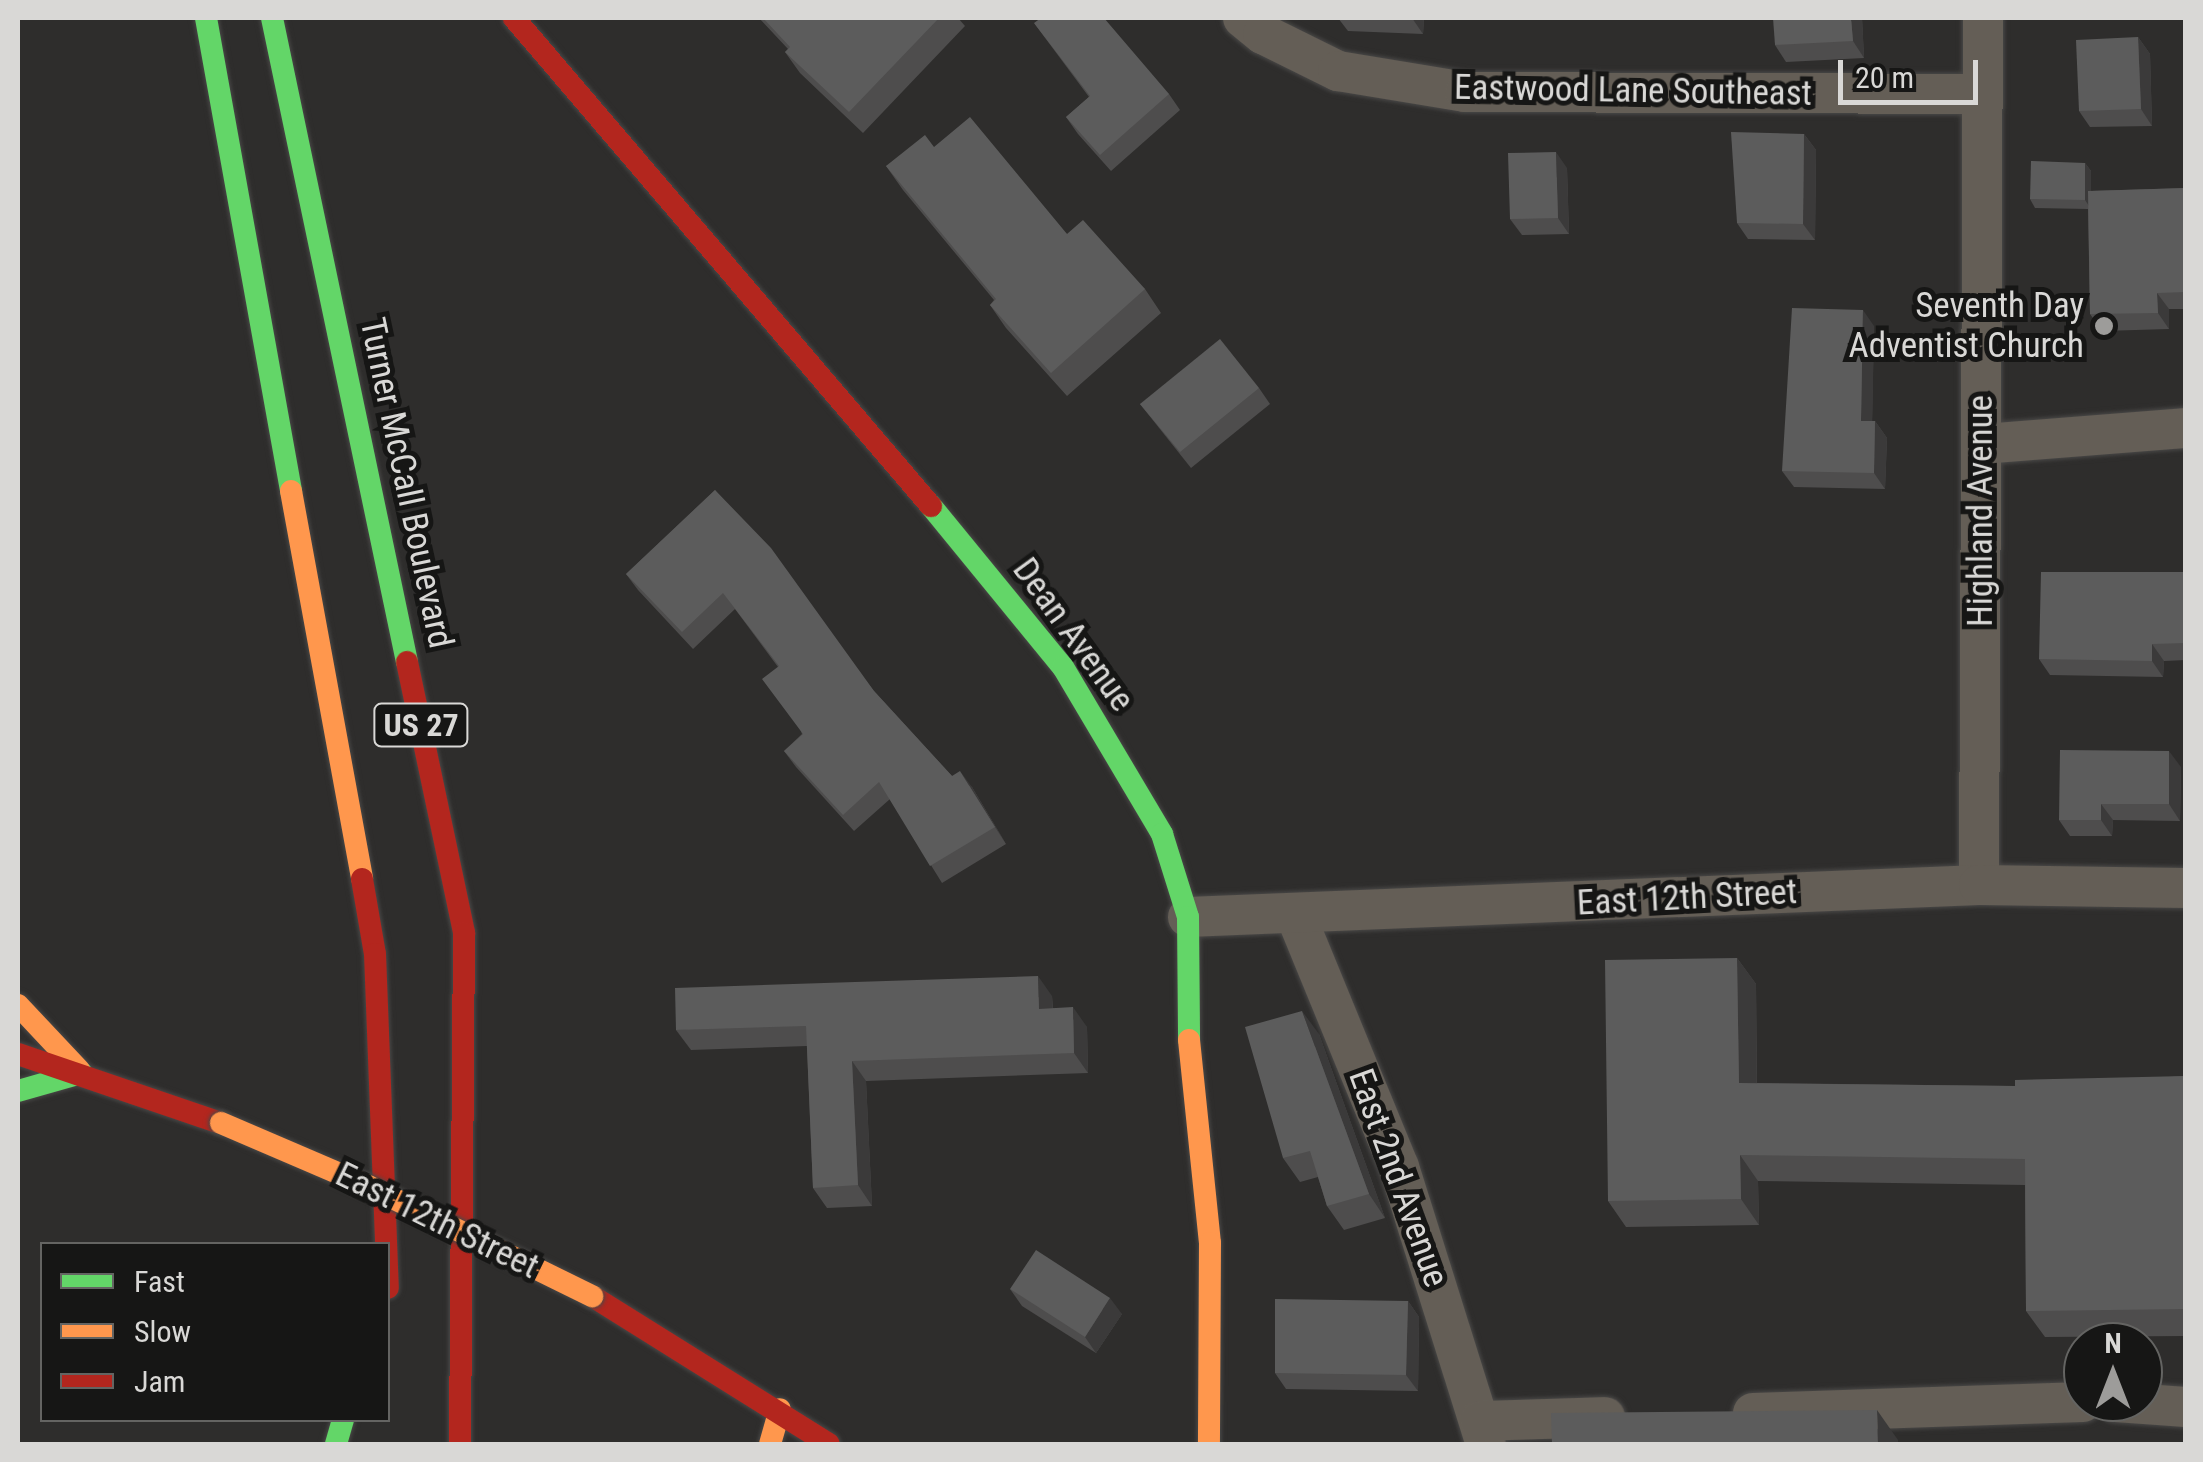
<!DOCTYPE html>
<html>
<head>
<meta charset="utf-8">
<style>
  body { margin:0 }
  #map { position:relative; width:2203px; height:1462px; overflow:hidden; background:#2e2d2c; font-family:"Roboto Condensed",sans-serif }
  div>[style] { position:absolute }
  [style*='--x'] { left:calc(var(--x)*1px); top:calc(var(--y)*1px); width:calc(var(--w)*1px); rotate:calc(var(--a)*1deg) }
  .roads { filter:drop-shadow(0 0 2px #494847) drop-shadow(0 0 2px #494847) }
  .street>* { height:40px; margin:-20px; padding:0 20px; transform-origin:20px; border-radius:20px; background:#645e56 }
  .fast>* { height:22px; margin:-11px; padding:0 11px; transform-origin:11px; border-radius:11px; background:#63d668 }
  .slow>* { height:22px; margin:-11px; padding:0 11px; transform-origin:11px; border-radius:11px; background:#ff974d }
  .jam>* { height:22px; margin:-11px; padding:0 11px; transform-origin:11px; border-radius:11px; background:#b3261e }
  .bridges { filter:drop-shadow(0 0 2px #494847) drop-shadow(0 0 2px #494847) }
  .slow-bridge>* { height:22px; margin:-11px; padding:0 11px; transform-origin:11px; border-radius:11px; background:#ff974d }
  .wall>* { inset:0; background:#4e4d4d }
  .shaded-wall>* { inset:0; background:#3b3a3a }
  .building>* { inset:0; background:#5c5c5c }
  .dots>* { width:28px; height:28px; translate:-50% -50%; box-sizing:border-box; border:5px solid #161615; border-radius:50% }
  span { translate:-50% -50%; white-space:nowrap; text-align:center; line-height:1.15; -webkit-text-stroke:10px #161615; paint-order:stroke }
  .shield-label span { padding:2px 8px; background:#161615; border:2px solid; border-radius:8px; -webkit-text-stroke-width:0 }
  .shield-label { font-size:32px; color:#d9d8d6; font-weight:700 }
  .street-label { font-size:35px; color:#d9d8d6 }
  .poi-label { font-size:35px; color:#d9d8d6 }
  .right { translate:-100% -50%; text-align:right }
  .frame { position:absolute; inset:0; border:20px solid #d9d8d6; pointer-events:none }
  .legend { position:absolute; left:40px; top:1242px; width:350px; height:180px; box-sizing:border-box; background:#161615; border:2px solid #646462; margin:0; padding:12px 18px; list-style:none; font-size:30px; color:#d9d8d6 }
  .legend li { display:flex; align-items:center; gap:20px; height:50px }
  .legend b { width:50px; border:2px solid #646462 }
  .north { position:absolute; left:2063px; top:1322px; width:100px; height:100px; box-sizing:border-box; background:#161615; border:2px solid #646462; border-radius:50%; rotate:0deg; font-size:28px; font-weight:700; line-height:40px; text-align:center; color:#d9d8d6 }
  .north::after { content:''; display:block; margin:auto; width:35px; height:45px; background:#9d9c9a; clip-path:polygon(50% 0,100% 100%,50% 72%,0 100%) }
  .scale { position:absolute; left:1838px; top:60px; width:140px; height:45px; box-sizing:border-box; border:5px solid #d9d8d6; border-top:0; padding-left:12px; font-size:30px; line-height:35px; white-space:nowrap; color:#d9d8d6; -webkit-text-stroke:8px #161615; paint-order:stroke }
</style>
</head>
<body>
<div id="map">
  <div class="roads">
    <div class="street">
      <div style="--x:1243;--y:18;--w:26;--a:39"></div>
      <div style="--x:1263;--y:34;--w:84;--a:26.3"></div>
      <div style="--x:1338;--y:71;--w:129;--a:9.4"></div>
      <div style="--x:1465;--y:92;--w:515;--a:0.22"></div>
      <div style="--x:1982;--y:444;--w:205;--a:-4.5"></div>
      <div style="--x:1979;--y:885;--w:867;--a:-89.74"></div>
      <div style="--x:1296;--y:916;--w:271;--a:67.7"></div>
      <div style="--x:1399;--y:1167;--w:290;--a:72.6"></div>
      <div style="--x:1188;--y:917;--w:792;--a:-2.32"></div>
      <div style="--x:1979;--y:885;--w:207;--a:0.8"></div>
      <div style="--x:2116;--y:1402;--w:70;--a:4.1"></div>
      <div style="--x:1753;--y:1413;--w:330;--a:-1.9"></div>
      <div style="--x:1480;--y:1421;--w:125;--a:-1.8"></div>
    </div>
    <div class="fast">
      <div style="--x:206;--y:18;--w:481;--a:79.8"></div>
      <div style="--x:272;--y:18;--w:658;--a:78.16"></div>
      <div style="--x:931;--y:506;--w:208;--a:50.7"></div>
      <div style="--x:1063;--y:667;--w:194;--a:59.3"></div>
      <div style="--x:1162;--y:834;--w:87;--a:72.6"></div>
      <div style="--x:1188;--y:917;--w:123;--a:89.5"></div>
      <div style="--x:18;--y:1091;--w:66;--a:-15.9"></div>
      <div style="--x:336;--y:1444;--w:25;--a:-74"></div>
    </div>
    <div class="slow">
      <div style="--x:291;--y:491;--w:394;--a:79.6"></div>
      <div style="--x:18;--y:1005;--w:89;--a:46.8"></div>
      <div style="--x:1189;--y:1040;--w:204;--a:84.1"></div>
      <div style="--x:1210;--y:1243;--w:201;--a:90.3"></div>
      <div style="--x:770;--y:1444;--w:36;--a:-74"></div>
    </div>
    <div class="jam">
      <div style="--x:514;--y:18;--w:642;--a:49.49"></div>
      <div style="--x:407;--y:662;--w:277;--a:78.1"></div>
      <div style="--x:464;--y:933;--w:511;--a:90.45"></div>
      <div style="--x:362;--y:879;--w:76;--a:80.2"></div>
      <div style="--x:375;--y:954;--w:334;--a:87.8"></div>
      <div style="--x:18;--y:1054;--w:214;--a:18.8"></div>
      <div style="--x:592;--y:1296;--w:279;--a:32"></div>
    </div>
  </div>
  <div class="bridges">
    <div class="slow-bridge">
      <div style="--x:221;--y:1123;--w:160;--a:23.2"></div>
      <div style="--x:368;--y:1186;--w:250;--a:26.2"></div>
    </div>
  </div>
  <div class="wall">
    <div style="clip-path:polygon(759px 18px,958px 18px,965px 26px,863px 133px,800px 73px,785px 52px,788px 49px)"></div>
    <div style="clip-path:polygon(1338px 18px,1424px 18px,1423px 34px,1348px 31px)"></div>
    <div style="clip-path:polygon(1862px 18px,1864px 58px,1786px 62px,1775px 45px)"></div>
    <div style="clip-path:polygon(1034px 23px,1169px 94px,1180px 110px,1111px 171px,1078px 134px,1066px 117px,1089px 97px)"></div>
    <div style="clip-path:polygon(2138px 37px,2150px 54px,2152px 126px,2090px 127px,2079px 111px)"></div>
    <div style="clip-path:polygon(1804px 134px,1816px 150px,1815px 240px,1748px 239px,1737px 223px)"></div>
    <div style="clip-path:polygon(934px 147px,1067px 234px,1145px 289px,1161px 313px,1067px 396px,1006px 328px,990px 305px,994px 300px,903px 190px,886px 166px)"></div>
    <div style="clip-path:polygon(2085px 163px,2091px 171px,2091px 191px,2186px 188px,2186px 309px,2169px 309px,2169px 329px,2102px 331px,2090px 314px,2088px 209px,2035px 208px,2030px 199px)"></div>
    <div style="clip-path:polygon(1567px 168px,1569px 234px,1522px 235px,1510px 219px)"></div>
    <div style="clip-path:polygon(1874px 326px,1872px 421px,1875px 421px,1887px 438px,1885px 489px,1794px 487px,1782px 471px)"></div>
    <div style="clip-path:polygon(1259px 388px,1270px 404px,1191px 468px,1140px 404px)"></div>
    <div style="clip-path:polygon(715px 490px,874px 691px,952px 776px,972px 787px,1006px 844px,942px 883px,890px 799px,854px 831px,796px 767px,784px 751px,802px 734px,778px 667px,735px 609px,693px 649px,638px 590px,626px 574px)"></div>
    <div style="clip-path:polygon(2186px 572px,2186px 660px,2164px 661px,2163px 677px,2050px 675px,2039px 659px)"></div>
    <div style="clip-path:polygon(2181px 767px,2180px 821px,2113px 820px,2112px 836px,2070px 836px,2059px 820px)"></div>
    <div style="clip-path:polygon(1737px 958px,1756px 984px,1757px 1083px,2015px 1086px,2186px 1076px,2186px 1336px,2045px 1337px,2026px 1311px,2025px 1185px,1758px 1181px,1759px 1225px,1626px 1227px,1608px 1201px)"></div>
    <div style="clip-path:polygon(1052px 996px,1053px 1008px,1087px 1027px,1088px 1073px,866px 1081px,872px 1206px,827px 1208px,813px 1188px,807px 1046px,691px 1050px,676px 1030px)"></div>
    <div style="clip-path:polygon(1319px 1034px,1385px 1218px,1344px 1230px,1327px 1206px,1318px 1177px,1300px 1182px,1283px 1158px)"></div>
    <div style="clip-path:polygon(1010px 1289px,1122px 1314px,1096px 1353px,1022px 1306px)"></div>
    <div style="clip-path:polygon(1408px 1301px,1419px 1317px,1418px 1391px,1286px 1389px,1275px 1373px)"></div>
  </div>
  <div class="shaded-wall">
    <div style="clip-path:polygon(1412px 18px,1424px 18px,1423px 34px)"></div>
    <div style="clip-path:polygon(1851px 18px,1862px 18px,1864px 58px,1853px 41px)"></div>
    <div style="clip-path:polygon(2138px 37px,2150px 54px,2152px 126px,2141px 109px)"></div>
    <div style="clip-path:polygon(1804px 134px,1816px 150px,1815px 240px,1803px 224px)"></div>
    <div style="clip-path:polygon(1556px 152px,1567px 168px,1569px 234px,1558px 218px)"></div>
    <div style="clip-path:polygon(2085px 163px,2091px 171px,2091px 209px,2085px 200px)"></div>
    <div style="clip-path:polygon(2157px 293px,2169px 309px,2169px 329px,2158px 313px)"></div>
    <div style="clip-path:polygon(1863px 310px,1874px 326px,1872px 437px,1861px 421px)"></div>
    <div style="clip-path:polygon(1875px 421px,1887px 438px,1885px 489px,1874px 473px)"></div>
    <div style="clip-path:polygon(2152px 644px,2164px 661px,2163px 677px,2152px 661px)"></div>
    <div style="clip-path:polygon(2169px 751px,2181px 767px,2180px 821px,2169px 804px)"></div>
    <div style="clip-path:polygon(960px 771px,972px 787px,1006px 844px,995px 827px)"></div>
    <div style="clip-path:polygon(2101px 804px,2113px 820px,2112px 836px,2101px 820px)"></div>
    <div style="clip-path:polygon(1737px 958px,1756px 984px,1757px 1109px,1739px 1083px)"></div>
    <div style="clip-path:polygon(1038px 976px,1052px 996px,1054px 1029px,1039px 1009px)"></div>
    <div style="clip-path:polygon(1073px 1007px,1087px 1027px,1088px 1073px,1074px 1053px)"></div>
    <div style="clip-path:polygon(1302px 1011px,1319px 1034px,1385px 1218px,1369px 1194px)"></div>
    <div style="clip-path:polygon(852px 1061px,866px 1081px,872px 1206px,858px 1185px)"></div>
    <div style="clip-path:polygon(1740px 1155px,1758px 1181px,1759px 1225px,1741px 1199px)"></div>
    <div style="clip-path:polygon(1110px 1298px,1122px 1314px,1096px 1353px,1085px 1337px)"></div>
    <div style="clip-path:polygon(1408px 1301px,1419px 1317px,1418px 1391px,1406px 1375px)"></div>
    <div style="clip-path:polygon(1877px 1410px,1898px 1440px,1898px 1444px,1878px 1444px)"></div>
  </div>
  <div class="building">
    <div style="clip-path:polygon(763px 18px,939px 18px,849px 112px,785px 52px,790px 47px)"></div>
    <div style="clip-path:polygon(1041px 18px,1104px 18px,1169px 94px,1100px 155px,1066px 117px,1090px 96px,1034px 23px)"></div>
    <div style="clip-path:polygon(1773px 18px,1851px 18px,1853px 41px,1775px 45px)"></div>
    <div style="clip-path:polygon(2138px 37px,2141px 109px,2079px 111px,2076px 40px)"></div>
    <div style="clip-path:polygon(970px 117px,1067px 234px,1083px 220px,1145px 289px,1051px 373px,990px 305px,996px 299px,886px 166px,925px 135px,934px 147px)"></div>
    <div style="clip-path:polygon(1731px 132px,1804px 134px,1803px 224px,1737px 223px)"></div>
    <div style="clip-path:polygon(1556px 152px,1558px 218px,1510px 219px,1508px 153px)"></div>
    <div style="clip-path:polygon(2031px 161px,2085px 163px,2085px 200px,2030px 199px)"></div>
    <div style="clip-path:polygon(2186px 188px,2186px 292px,2157px 293px,2158px 313px,2090px 314px,2088px 191px)"></div>
    <div style="clip-path:polygon(1792px 308px,1863px 310px,1861px 421px,1875px 421px,1874px 473px,1782px 471px)"></div>
    <div style="clip-path:polygon(1220px 339px,1259px 388px,1180px 452px,1140px 404px)"></div>
    <div style="clip-path:polygon(715px 490px,771px 548px,874px 691px,952px 776px,960px 771px,995px 827px,930px 866px,879px 782px,843px 815px,784px 751px,803px 734px,762px 679px,779px 666px,723px 593px,682px 632px,626px 574px)"></div>
    <div style="clip-path:polygon(2041px 572px,2186px 572px,2186px 643px,2152px 644px,2152px 661px,2039px 659px)"></div>
    <div style="clip-path:polygon(2060px 750px,2169px 751px,2169px 804px,2101px 804px,2101px 820px,2059px 820px)"></div>
    <div style="clip-path:polygon(1737px 958px,1739px 1083px,2015px 1086px,2015px 1080px,2186px 1076px,2186px 1309px,2026px 1311px,2025px 1159px,1740px 1155px,1741px 1199px,1608px 1201px,1605px 960px)"></div>
    <div style="clip-path:polygon(1038px 976px,1039px 1009px,1073px 1007px,1074px 1053px,852px 1061px,858px 1185px,813px 1188px,806px 1026px,676px 1030px,675px 988px)"></div>
    <div style="clip-path:polygon(1302px 1011px,1369px 1194px,1327px 1206px,1310px 1151px,1283px 1158px,1245px 1027px)"></div>
    <div style="clip-path:polygon(1036px 1250px,1110px 1298px,1085px 1337px,1010px 1289px)"></div>
    <div style="clip-path:polygon(1275px 1299px,1408px 1301px,1406px 1375px,1275px 1373px)"></div>
    <div style="clip-path:polygon(1877px 1410px,1878px 1444px,1552px 1444px,1551px 1413px)"></div>
  </div>
  <div class="dots">
    <div style="left:2104px;top:326px;background:#9d9c9a"></div>
  </div>
  <div class="shield-label">
    <span style="left:421px;top:725px">US 27</span>
  </div>
  <div class="street-label">
    <span style="left:1633px;top:91px;rotate:1deg">Eastwood Lane Southeast</span>
    <span style="left:406px;top:483px;rotate:78deg">Turner McCall Boulevard</span>
    <span style="left:1981px;top:511px;rotate:-90deg">Highland Avenue</span>
    <span style="left:1073px;top:635px;rotate:54deg">Dean Avenue</span>
    <span style="left:1687px;top:898px;rotate:-3deg">East 12th Street</span>
    <span style="left:1398px;top:1178px;rotate:70deg">East 2nd Avenue</span>
    <span style="left:437px;top:1221px;rotate:26deg">East 12th Street</span>
  </div>
  <div class="poi-label">
    <span class="right" style="left:2084px;top:326px">Seventh Day<br>Adventist Church</span>
  </div>
  <div class="frame"></div>
  <ul class="legend">
  <li><b style="height:12px;background:#63d668"></b>Fast</li>
  <li><b style="height:12px;background:#ff974d"></b>Slow</li>
  <li><b style="height:12px;background:#b3261e"></b>Jam</li>
  </ul>
  <div class="north">N</div>
  <div class="scale">20 m</div>
</div>
</body>
</html>
